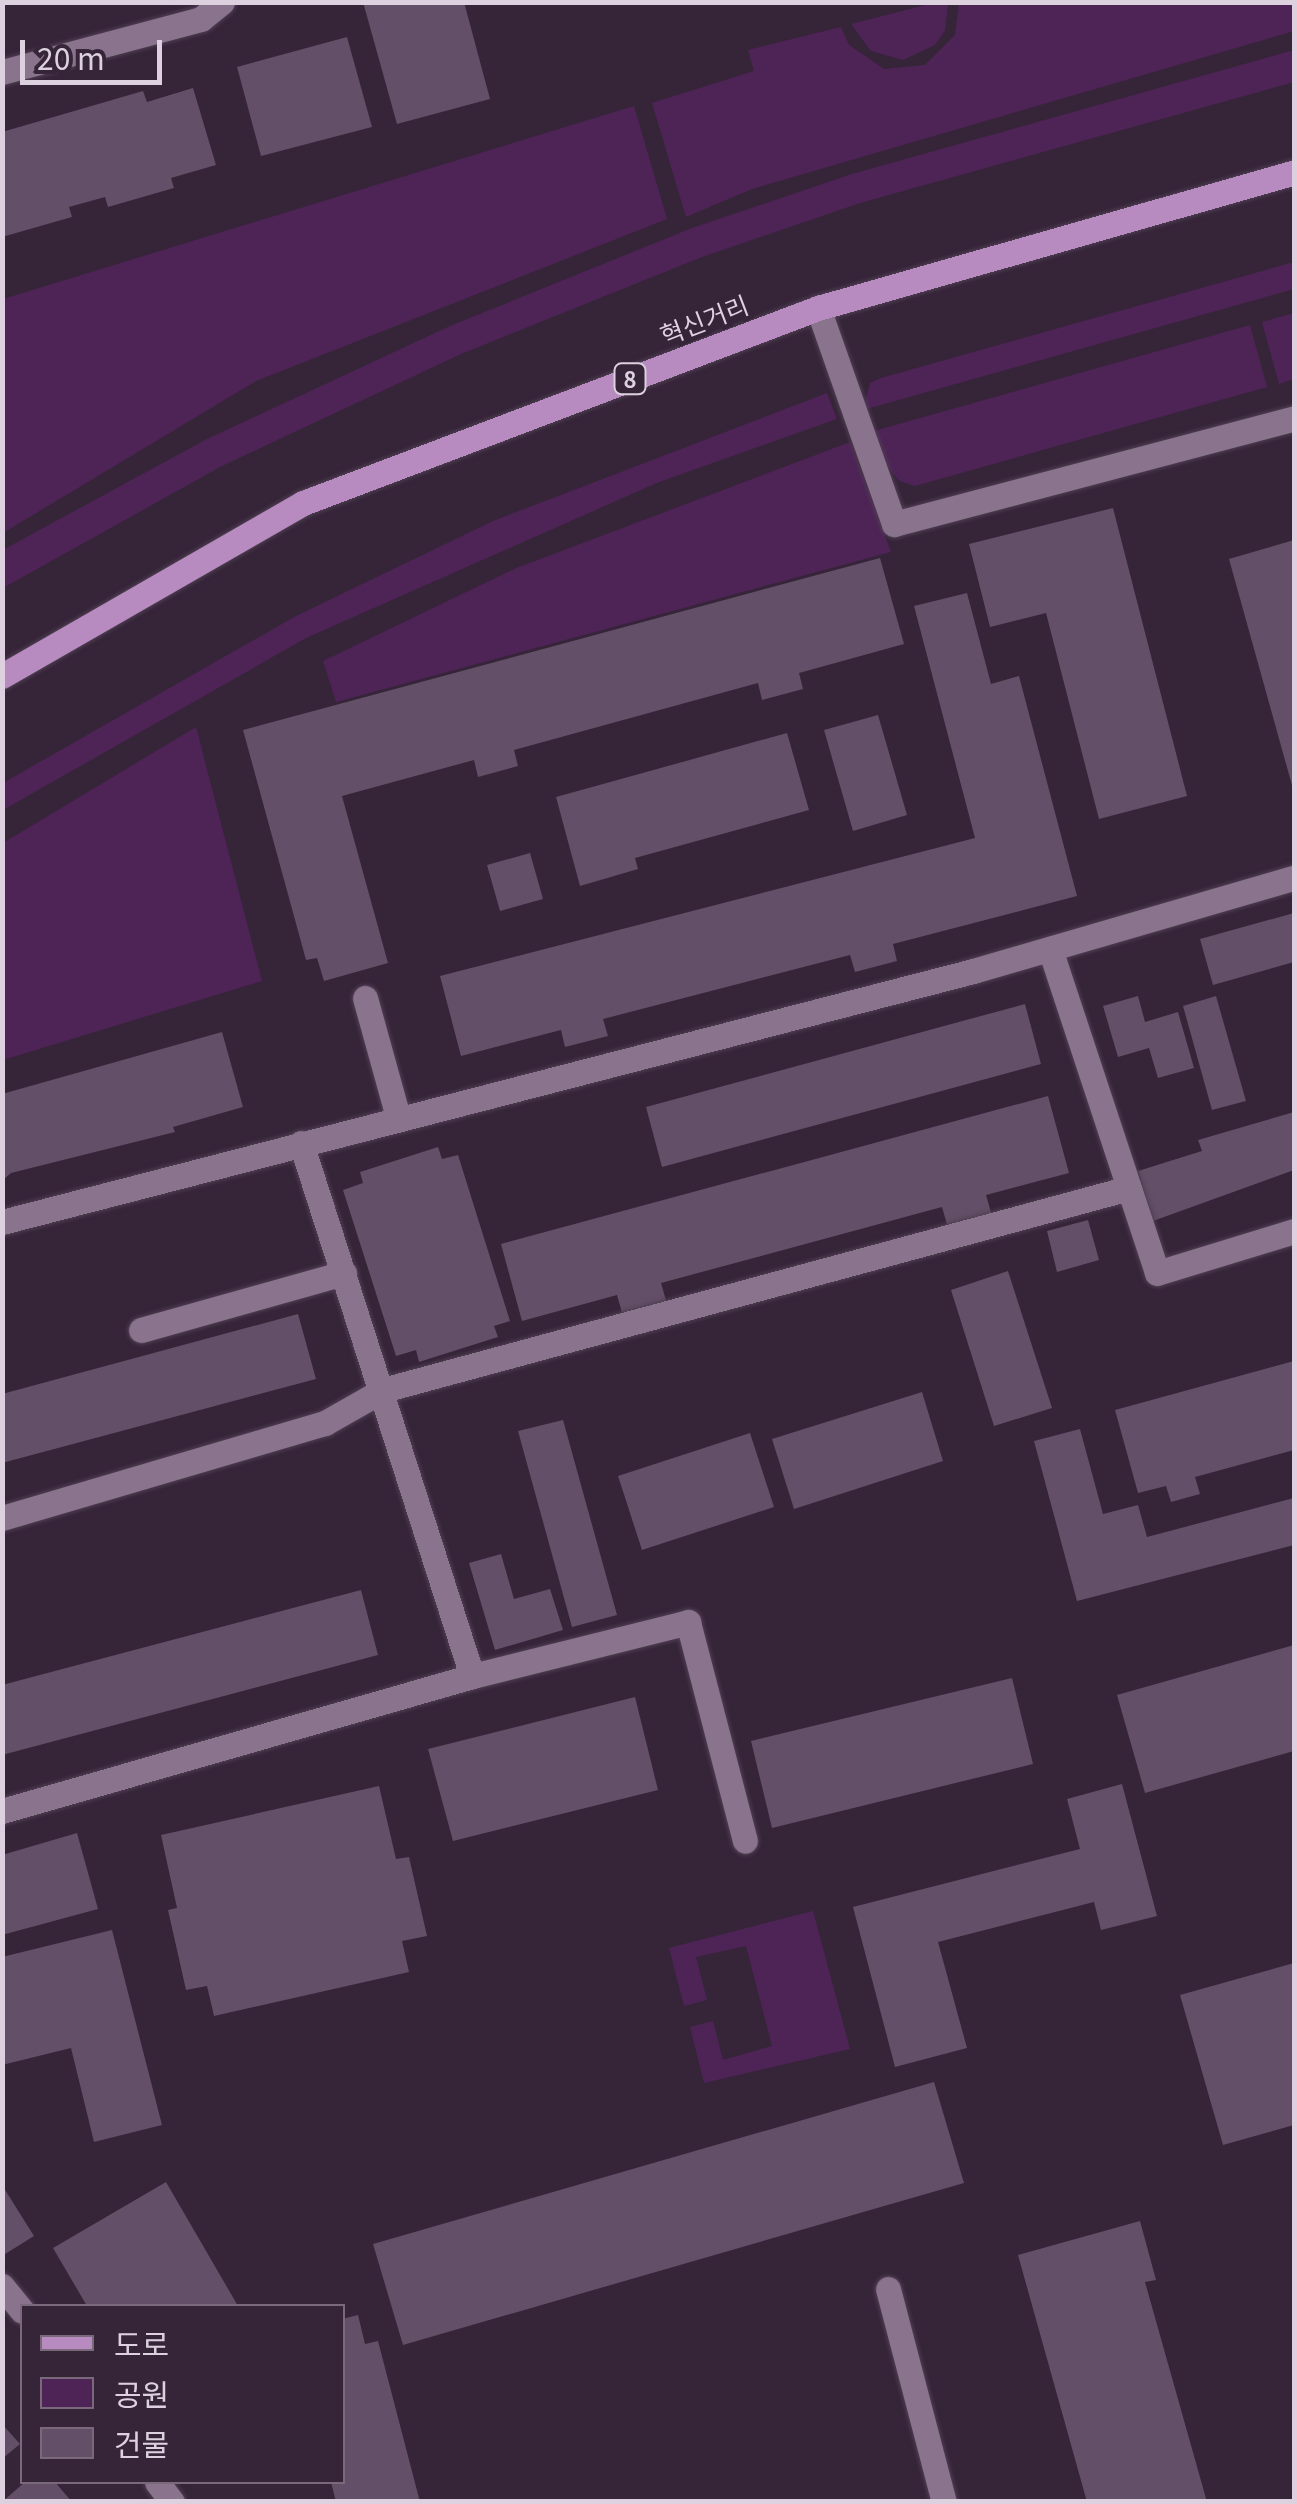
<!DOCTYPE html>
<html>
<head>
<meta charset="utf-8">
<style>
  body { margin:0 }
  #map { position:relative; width:1297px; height:2504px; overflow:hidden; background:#362439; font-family:Georgia,"Noto Sans KR",serif }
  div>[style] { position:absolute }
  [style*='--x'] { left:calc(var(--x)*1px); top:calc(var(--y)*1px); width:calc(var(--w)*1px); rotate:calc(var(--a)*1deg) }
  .green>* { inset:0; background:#4e2457 }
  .building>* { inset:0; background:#634f67 }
  .roads { filter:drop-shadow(0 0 2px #4f3f52) drop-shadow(0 0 2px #4f3f52) }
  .minor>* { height:25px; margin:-12.5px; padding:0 12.5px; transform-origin:12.5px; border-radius:12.5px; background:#89738d }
  .major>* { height:25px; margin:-12.5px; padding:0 12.5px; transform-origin:12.5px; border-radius:12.5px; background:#b78ac0 }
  span { translate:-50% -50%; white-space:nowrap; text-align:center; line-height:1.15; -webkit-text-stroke:9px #362439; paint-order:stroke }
  .shield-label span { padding:2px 8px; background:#362439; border:2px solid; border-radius:8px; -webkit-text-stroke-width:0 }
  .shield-label { font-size:22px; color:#ddd1df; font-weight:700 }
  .street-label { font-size:25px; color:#ddd1df }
  .frame { position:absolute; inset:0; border:5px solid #ddd1df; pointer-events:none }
  .legend { position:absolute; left:20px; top:2304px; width:325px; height:180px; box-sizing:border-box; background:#362439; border:2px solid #79697b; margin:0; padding:12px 18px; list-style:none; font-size:30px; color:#ddd1df }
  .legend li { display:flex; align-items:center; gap:20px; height:50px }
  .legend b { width:50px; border:2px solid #79697b }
  .scale { position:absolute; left:20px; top:40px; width:142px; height:45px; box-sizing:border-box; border:5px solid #ddd1df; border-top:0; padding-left:12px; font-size:30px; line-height:35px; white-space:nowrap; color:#ddd1df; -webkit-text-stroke:8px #362439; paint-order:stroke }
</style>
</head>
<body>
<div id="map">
  <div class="green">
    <div style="clip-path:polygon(937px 2px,948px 3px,945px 30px,935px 45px,903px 60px,871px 51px,851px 24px)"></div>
    <div style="clip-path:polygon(959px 3px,1294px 3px,1294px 31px,752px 189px,686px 217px,652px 103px,754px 71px,748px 50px,841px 27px,849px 45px,884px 69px,925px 65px,955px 35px)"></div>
    <div style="clip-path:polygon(1294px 50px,1294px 82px,860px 203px,702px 257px,461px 354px,220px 467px,3px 588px,3px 550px,10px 546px,207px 439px,450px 326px,692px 228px,852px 174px)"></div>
    <div style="clip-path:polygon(634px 106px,667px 219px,256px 381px,3px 533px,3px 299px)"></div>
    <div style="clip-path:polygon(1294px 262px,1294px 289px,863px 410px,870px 383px,881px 378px)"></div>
    <div style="clip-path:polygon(1294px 313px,1294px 379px,1279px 384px,1262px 322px)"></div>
    <div style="clip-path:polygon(1250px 325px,1267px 387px,915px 486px,899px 481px,882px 459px,874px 431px)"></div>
    <div style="clip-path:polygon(827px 393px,837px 419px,659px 482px,306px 638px,3px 810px,3px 783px,296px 616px,493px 521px)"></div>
    <div style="clip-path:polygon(850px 442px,891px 552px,336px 702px,323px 661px,514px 569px)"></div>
    <div style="clip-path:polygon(196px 727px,262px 981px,3px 1060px,3px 843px)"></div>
    <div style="clip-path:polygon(813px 1911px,850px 2049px,704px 2083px,690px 2027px,713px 2021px,723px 2060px,772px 2046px,746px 1946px,696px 1957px,707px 2000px,684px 2006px,669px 1948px)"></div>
  </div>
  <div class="building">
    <div style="clip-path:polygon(363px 2px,464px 2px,490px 99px,397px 124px)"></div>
    <div style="clip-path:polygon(347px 37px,372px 127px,261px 156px,237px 67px)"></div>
    <div style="clip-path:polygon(193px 88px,216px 165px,171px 178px,174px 188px,108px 207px,105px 197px,69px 207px,72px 217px,2px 237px,2px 132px,143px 91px,147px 102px)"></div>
    <div style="clip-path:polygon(1113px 508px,1187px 796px,1099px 819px,1046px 613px,990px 627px,969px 544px)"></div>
    <div style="clip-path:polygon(1294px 540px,1294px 788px,1293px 789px,1229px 559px)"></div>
    <div style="clip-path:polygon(880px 558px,904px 644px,799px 673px,803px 689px,762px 700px,758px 683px,514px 750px,518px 766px,478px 777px,474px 760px,342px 796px,388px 963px,324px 981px,317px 958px,306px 960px,243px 730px)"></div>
    <div style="clip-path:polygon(967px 593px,991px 684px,1019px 676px,1077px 896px,893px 944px,897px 961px,855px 972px,850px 955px,603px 1019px,608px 1036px,565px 1047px,561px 1030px,461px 1056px,440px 976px,975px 838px,914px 606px)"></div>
    <div style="clip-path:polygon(878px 715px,907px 815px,853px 831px,824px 730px)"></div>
    <div style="clip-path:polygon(787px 733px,809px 810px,635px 858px,638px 869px,580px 886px,556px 797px)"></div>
    <div style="clip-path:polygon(530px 853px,543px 899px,500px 911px,487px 865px)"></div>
    <div style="clip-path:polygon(1294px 913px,1294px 962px,1213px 985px,1200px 939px)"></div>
    <div style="clip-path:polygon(1138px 996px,1145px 1022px,1178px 1012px,1194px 1068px,1158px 1078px,1149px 1048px,1118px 1057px,1103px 1006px)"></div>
    <div style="clip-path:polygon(1216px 996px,1246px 1101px,1212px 1110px,1183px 1006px)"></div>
    <div style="clip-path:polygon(1025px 1004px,1041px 1064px,662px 1167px,646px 1107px)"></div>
    <div style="clip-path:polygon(222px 1032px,243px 1107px,173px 1127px,175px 1132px,11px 1173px,2px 1181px,2px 1094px)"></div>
    <div style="clip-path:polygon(1048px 1096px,1069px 1173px,986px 1195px,992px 1216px,948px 1228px,942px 1207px,661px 1283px,667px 1304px,623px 1316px,617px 1295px,522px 1321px,501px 1244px)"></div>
    <div style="clip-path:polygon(1294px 1112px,1294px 1170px,1153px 1221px,1138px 1171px,1202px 1151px,1198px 1140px)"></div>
    <div style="clip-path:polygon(438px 1147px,442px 1159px,458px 1155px,510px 1321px,494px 1326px,498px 1337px,419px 1362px,416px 1350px,396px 1356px,343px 1190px,363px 1183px,360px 1172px)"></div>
    <div style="clip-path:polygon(1088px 1220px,1099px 1260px,1057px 1272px,1047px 1231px)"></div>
    <div style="clip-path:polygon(1008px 1271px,1052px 1408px,994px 1426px,951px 1290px)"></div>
    <div style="clip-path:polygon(298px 1314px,316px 1379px,2px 1463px,2px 1394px)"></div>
    <div style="clip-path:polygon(1294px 1361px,1294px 1450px,1195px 1477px,1200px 1494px,1171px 1502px,1166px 1486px,1138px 1493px,1115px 1410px)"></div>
    <div style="clip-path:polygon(922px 1392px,943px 1461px,794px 1509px,772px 1439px)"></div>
    <div style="clip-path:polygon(563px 1420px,617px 1615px,572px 1627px,518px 1431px)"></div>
    <div style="clip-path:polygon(1080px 1429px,1103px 1514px,1138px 1505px,1147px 1537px,1294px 1498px,1294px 1545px,1077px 1601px,1034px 1441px)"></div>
    <div style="clip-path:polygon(750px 1433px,774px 1507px,642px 1550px,618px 1476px)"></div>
    <div style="clip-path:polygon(501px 1554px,514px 1599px,550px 1589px,563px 1630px,495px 1650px,469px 1563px)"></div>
    <div style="clip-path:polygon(361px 1590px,378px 1655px,2px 1755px,2px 1685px)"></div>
    <div style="clip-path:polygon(1294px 1645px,1294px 1751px,1145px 1793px,1117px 1695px)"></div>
    <div style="clip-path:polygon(1012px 1678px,1033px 1764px,772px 1828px,751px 1741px)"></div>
    <div style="clip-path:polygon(635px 1697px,658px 1790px,453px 1841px,428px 1749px)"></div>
    <div style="clip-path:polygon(1122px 1784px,1157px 1916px,1101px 1930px,1094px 1902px,938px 1942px,967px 2048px,895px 2067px,853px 1907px,1080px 1849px,1067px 1799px)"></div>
    <div style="clip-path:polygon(379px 1786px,396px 1859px,409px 1857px,427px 1936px,402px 1941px,409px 1972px,214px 2016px,207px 1986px,186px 1990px,168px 1910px,177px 1908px,161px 1835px)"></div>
    <div style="clip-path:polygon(77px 1833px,98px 1909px,2px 1935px,2px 1855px)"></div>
    <div style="clip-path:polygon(112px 1930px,162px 2125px,94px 2142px,71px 2048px,2px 2065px,2px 1957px)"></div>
    <div style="clip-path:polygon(1294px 1963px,1294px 2125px,1223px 2145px,1180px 1995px)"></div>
    <div style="clip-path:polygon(934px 2082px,964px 2183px,403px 2345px,373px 2244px)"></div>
    <div style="clip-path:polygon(166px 2182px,238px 2306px,87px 2306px,53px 2248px)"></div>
    <div style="clip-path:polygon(2px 2185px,34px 2236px,2px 2256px)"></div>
    <div style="clip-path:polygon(1140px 2221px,1156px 2280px,1145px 2282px,1207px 2502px,1087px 2502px,1018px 2255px)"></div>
    <div style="clip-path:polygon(358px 2315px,365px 2344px,378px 2341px,420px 2502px,336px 2502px,331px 2482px,342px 2482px,342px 2319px)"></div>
    <div style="clip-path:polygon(2px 2424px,20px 2444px,2px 2459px)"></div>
    <div style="clip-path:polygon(25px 2482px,55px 2482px,72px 2502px,2px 2502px)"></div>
  </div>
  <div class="roads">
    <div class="minor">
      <div style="--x:2;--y:72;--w:206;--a:-14.9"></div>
      <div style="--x:201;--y:19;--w:27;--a:-39"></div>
      <div style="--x:818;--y:308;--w:229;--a:70.6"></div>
      <div style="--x:894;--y:524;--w:414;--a:-14.8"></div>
      <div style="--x:1050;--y:949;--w:341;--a:71.7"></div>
      <div style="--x:1157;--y:1273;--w:143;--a:-17"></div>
      <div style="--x:365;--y:998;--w:123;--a:74.5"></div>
      <div style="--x:301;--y:1143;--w:560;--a:72.21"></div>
      <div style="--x:2;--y:1222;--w:1003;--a:-14.49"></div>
      <div style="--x:973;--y:971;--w:334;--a:-16.2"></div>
      <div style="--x:141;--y:1330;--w:211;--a:-15.7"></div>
      <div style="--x:2;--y:1518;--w:337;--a:-16.4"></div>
      <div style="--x:325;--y:1423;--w:67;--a:-29.6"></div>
      <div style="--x:383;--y:1390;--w:773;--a:-15.15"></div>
      <div style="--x:2;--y:1811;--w:489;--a:-16"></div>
      <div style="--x:472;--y:1676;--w:223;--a:-14"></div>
      <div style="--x:688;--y:1622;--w:226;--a:75.4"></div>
      <div style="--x:2;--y:2286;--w:32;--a:51"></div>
      <div style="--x:888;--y:2289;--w:220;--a:75.3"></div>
      <div style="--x:157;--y:2482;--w:25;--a:53"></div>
    </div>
    <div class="major">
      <div style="--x:2;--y:676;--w:347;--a:-29.9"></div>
      <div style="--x:303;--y:503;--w:551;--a:-20.74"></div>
      <div style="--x:818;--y:308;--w:495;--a:-15.9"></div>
    </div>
  </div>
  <div class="shield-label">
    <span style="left:630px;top:379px">8</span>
  </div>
  <div class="street-label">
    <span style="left:704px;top:319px;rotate:-21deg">혁신거리</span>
  </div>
  <div class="frame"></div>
  <ul class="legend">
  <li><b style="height:12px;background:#b78ac0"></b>도로</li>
  <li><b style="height:28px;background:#4e2457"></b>공원</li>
  <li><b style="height:28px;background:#634f67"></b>건물</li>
  </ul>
  <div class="scale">20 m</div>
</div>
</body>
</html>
